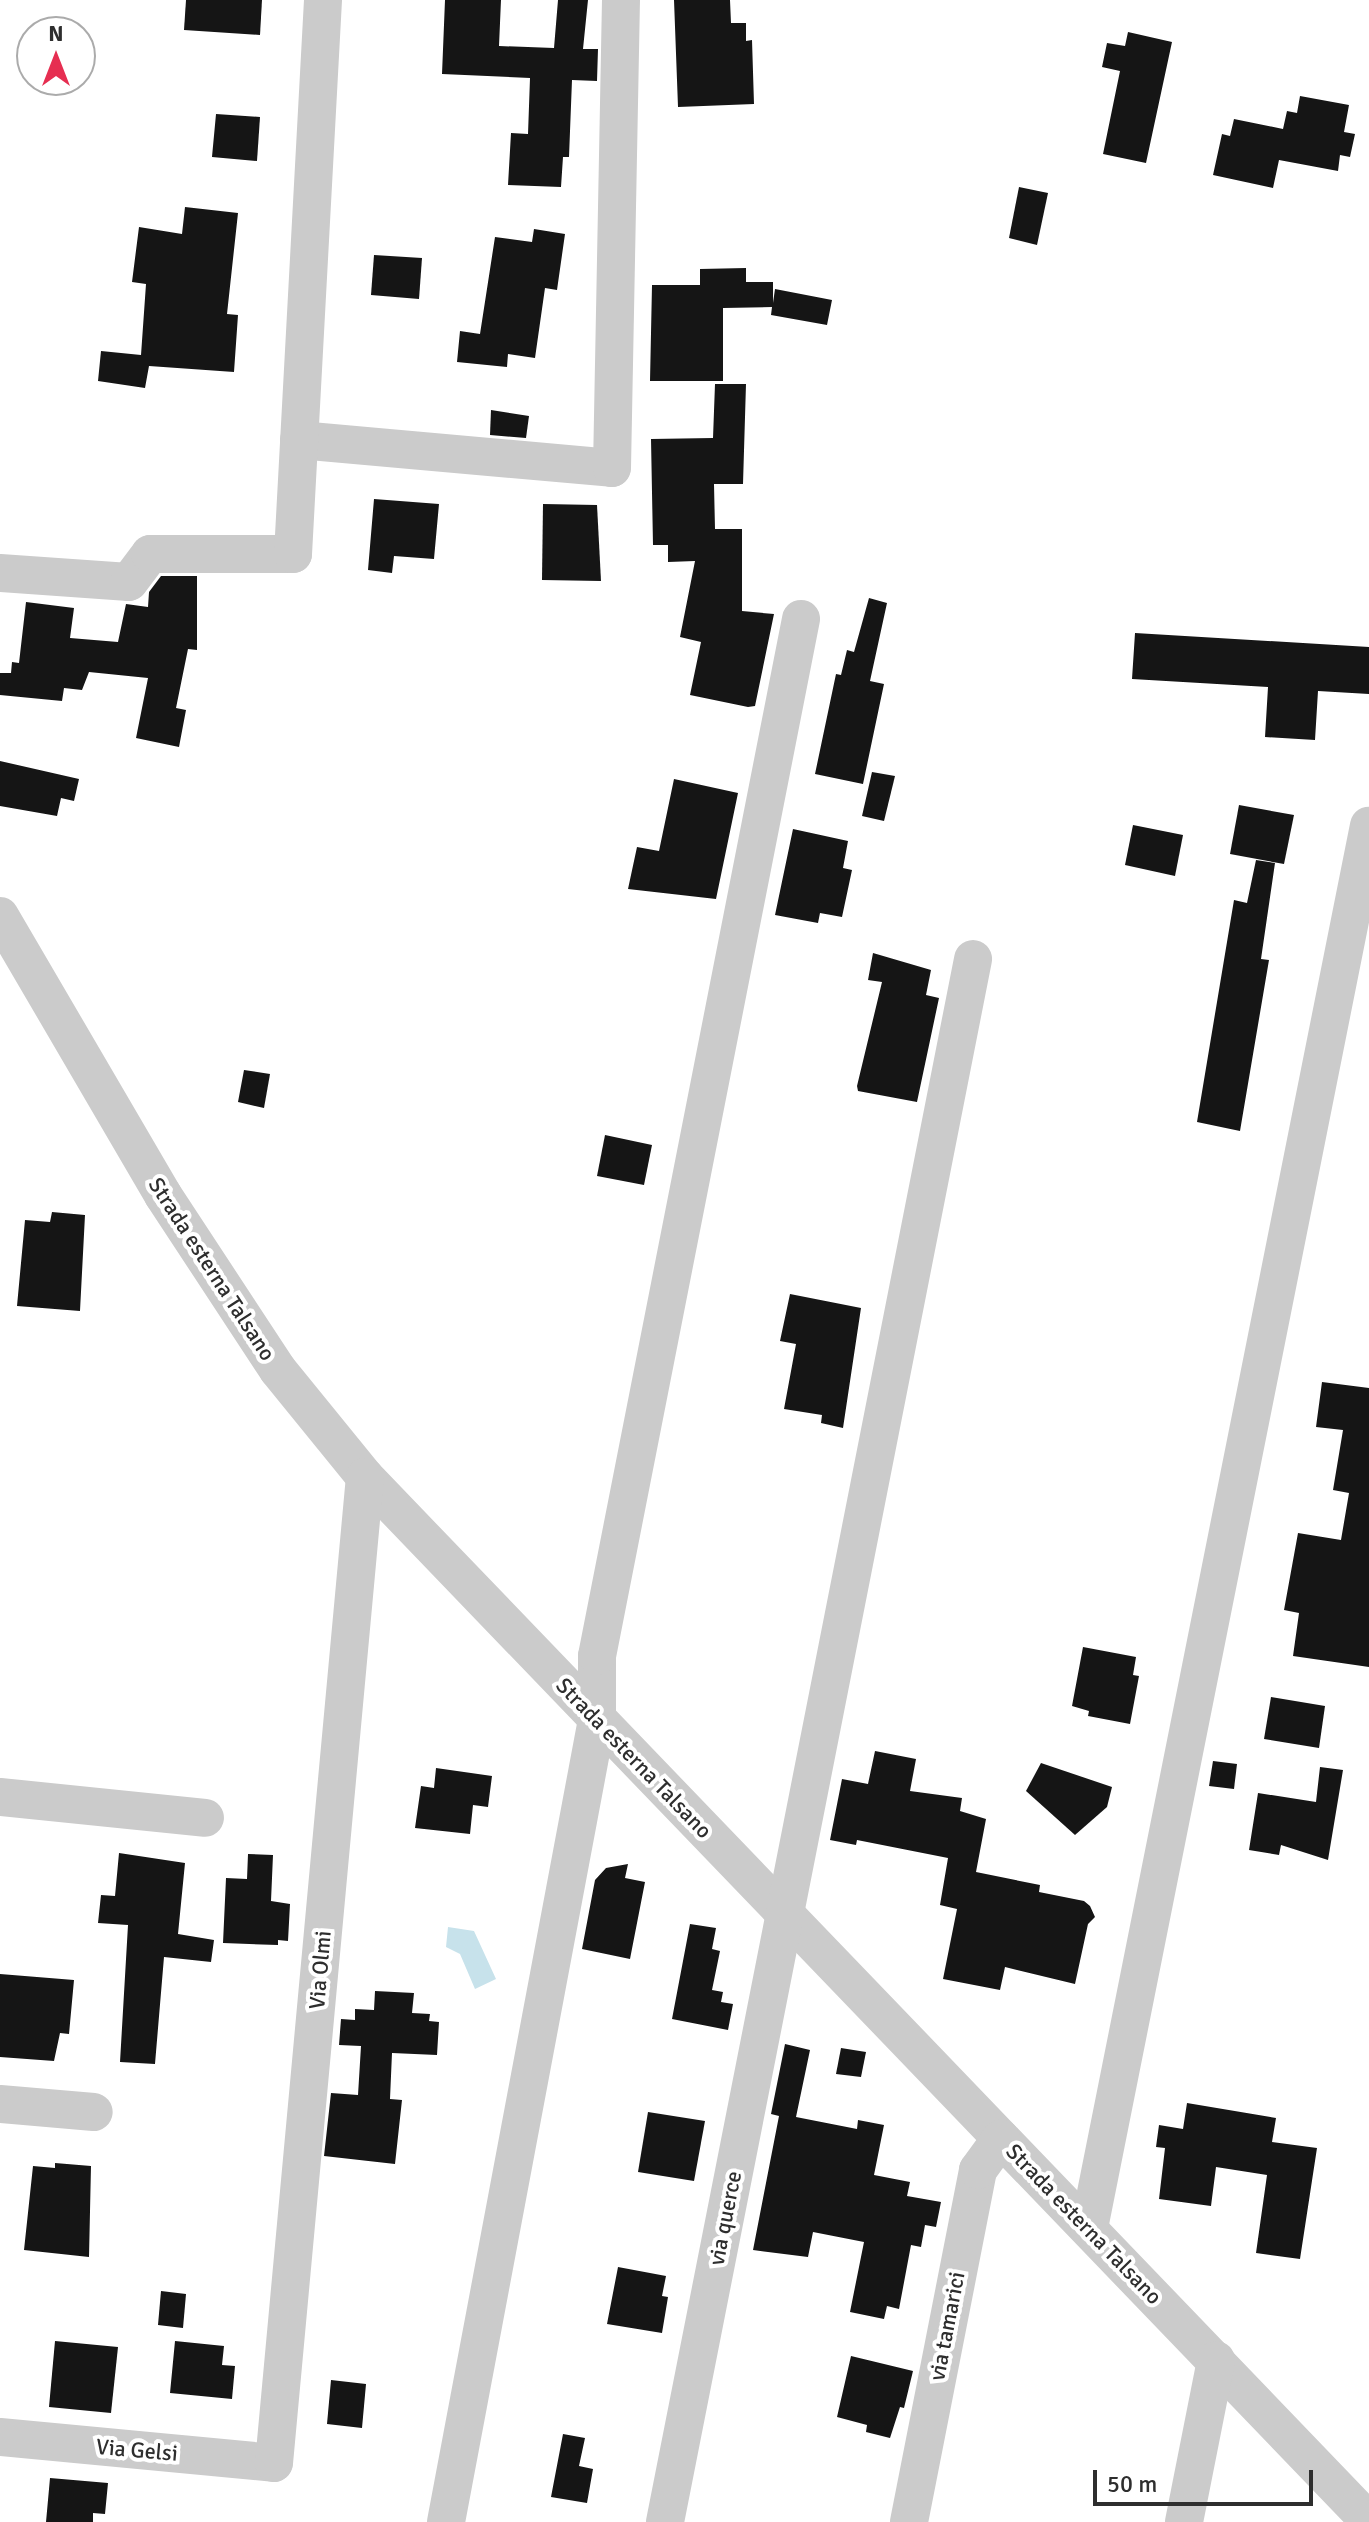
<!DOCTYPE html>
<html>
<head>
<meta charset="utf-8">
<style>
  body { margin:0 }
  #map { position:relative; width:1369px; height:2522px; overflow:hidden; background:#fff; font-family:Signika,sans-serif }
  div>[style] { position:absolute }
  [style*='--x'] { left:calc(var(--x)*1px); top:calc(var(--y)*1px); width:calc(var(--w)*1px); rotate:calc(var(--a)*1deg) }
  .water>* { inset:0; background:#c7e2eb }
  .building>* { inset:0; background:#151515 }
  .minor>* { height:38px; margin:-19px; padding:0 19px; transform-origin:19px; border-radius:19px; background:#cbcbcb }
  span { translate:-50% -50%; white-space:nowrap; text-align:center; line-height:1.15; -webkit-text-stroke:8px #fff; paint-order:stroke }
  .street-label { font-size:22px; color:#2e2e2e }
  .north { position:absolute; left:16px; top:16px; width:80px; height:80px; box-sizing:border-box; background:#fff; border:2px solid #ababab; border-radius:50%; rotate:0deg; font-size:22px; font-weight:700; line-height:32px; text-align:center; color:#2e2e2e }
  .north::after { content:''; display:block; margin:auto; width:28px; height:36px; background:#e62e51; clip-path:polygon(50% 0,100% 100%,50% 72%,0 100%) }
  .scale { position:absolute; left:1093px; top:2470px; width:220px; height:36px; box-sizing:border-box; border:4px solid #2e2e2e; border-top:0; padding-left:10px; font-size:24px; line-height:28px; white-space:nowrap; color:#2e2e2e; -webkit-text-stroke:6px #fff; paint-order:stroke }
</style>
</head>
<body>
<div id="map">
  <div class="water">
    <div style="clip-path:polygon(448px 1927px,474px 1931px,496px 1979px,475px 1989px,460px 1954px,446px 1947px)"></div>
  </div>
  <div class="building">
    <div style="clip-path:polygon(186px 0,262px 0,260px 35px,184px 30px)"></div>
    <div style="clip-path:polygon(445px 0,501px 0,499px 46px,554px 48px,558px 0,588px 0,583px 49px,598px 49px,597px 81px,572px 80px,569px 157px,563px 157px,561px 187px,508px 185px,511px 133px,528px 134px,530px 78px,442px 74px)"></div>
    <div style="clip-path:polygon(674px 0,730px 0,731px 23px,746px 23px,746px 41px,752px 40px,754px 104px,678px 107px)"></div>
    <div style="clip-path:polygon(1128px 32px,1172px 42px,1146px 163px,1103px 154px,1120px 71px,1102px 67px,1107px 43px,1125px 46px)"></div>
    <div style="clip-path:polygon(1300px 96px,1349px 105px,1344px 132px,1355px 134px,1350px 157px,1340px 155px,1338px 171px,1279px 160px,1273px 188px,1213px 175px,1222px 134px,1230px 136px,1234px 119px,1283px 129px,1287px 111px,1297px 113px)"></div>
    <div style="clip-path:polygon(216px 114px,260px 117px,257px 161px,212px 157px)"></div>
    <div style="clip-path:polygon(1019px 187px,1048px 193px,1037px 245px,1009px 238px)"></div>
    <div style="clip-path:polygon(185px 207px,238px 213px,227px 314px,238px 315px,234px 372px,149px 366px,145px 388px,98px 381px,101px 351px,141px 355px,146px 284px,132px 282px,139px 227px,182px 234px)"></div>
    <div style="clip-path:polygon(534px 229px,565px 234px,557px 290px,545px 288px,535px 358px,508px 354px,507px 367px,457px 362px,460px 331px,480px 334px,495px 237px,532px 242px)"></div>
    <div style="clip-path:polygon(374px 255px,422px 258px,419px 299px,371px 295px)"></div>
    <div style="clip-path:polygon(746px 268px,746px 282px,773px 282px,773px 303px,775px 289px,832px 300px,827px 325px,771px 315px,772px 307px,723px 308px,723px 381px,650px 381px,652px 285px,700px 285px,700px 269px)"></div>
    <div style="clip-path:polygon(715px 384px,746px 384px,743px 484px,714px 484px,715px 529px,742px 529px,742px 611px,774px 614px,755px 706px,748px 707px,690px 695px,701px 642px,680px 637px,695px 561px,668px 562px,668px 545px,653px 545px,651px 439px,713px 438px)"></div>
    <div style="clip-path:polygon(491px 410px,529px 416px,526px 438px,490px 435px)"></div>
    <div style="clip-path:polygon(374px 499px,439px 504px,434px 559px,394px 556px,392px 573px,368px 570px)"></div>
    <div style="clip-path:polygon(543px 504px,597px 505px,601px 581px,542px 580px)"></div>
    <div style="clip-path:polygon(161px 576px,197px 576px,197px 650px,188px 649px,176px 708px,186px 710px,179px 747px,136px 738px,148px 678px,89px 672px,82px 690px,64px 688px,62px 701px,0 695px,0 673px,11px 673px,12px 662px,19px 663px,26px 602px,74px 608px,70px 638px,118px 642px,126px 604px,148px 607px,149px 592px)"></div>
    <div style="clip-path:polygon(869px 598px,887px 603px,870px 681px,884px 684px,863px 784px,815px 774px,836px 674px,841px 675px,847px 650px,854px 652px)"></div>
    <div style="clip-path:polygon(1135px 633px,1369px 647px,1369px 694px,1318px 691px,1315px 740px,1265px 737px,1268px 687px,1132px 679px)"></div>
    <div style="clip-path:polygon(0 761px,79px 779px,74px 801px,61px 798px,57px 816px,0 806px)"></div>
    <div style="clip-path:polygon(872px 772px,895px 776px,884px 821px,862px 816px)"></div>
    <div style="clip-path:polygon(674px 779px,738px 793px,716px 899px,628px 889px,637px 847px,659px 851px)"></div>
    <div style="clip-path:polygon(1239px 805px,1294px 815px,1284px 864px,1230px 854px)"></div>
    <div style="clip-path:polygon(1133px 825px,1183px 835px,1175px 876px,1125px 865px)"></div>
    <div style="clip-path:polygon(793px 829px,848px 841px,843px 868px,852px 870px,842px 917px,820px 913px,818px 923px,775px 915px)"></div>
    <div style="clip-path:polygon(1256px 860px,1275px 863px,1261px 959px,1269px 960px,1240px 1131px,1197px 1122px,1234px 900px,1247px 903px)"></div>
    <div style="clip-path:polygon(873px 953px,931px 970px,926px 995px,939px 998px,917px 1102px,858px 1091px,857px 1086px,882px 982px,868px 980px)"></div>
    <div style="clip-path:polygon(244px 1070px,270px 1074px,264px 1108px,238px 1102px)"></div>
    <div style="clip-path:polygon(605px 1135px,652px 1145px,644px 1185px,597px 1176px)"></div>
    <div style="clip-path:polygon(52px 1212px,85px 1215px,80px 1311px,17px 1306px,25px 1220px,50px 1222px)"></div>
    <div style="clip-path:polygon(790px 1294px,861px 1308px,843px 1428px,821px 1423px,822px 1415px,784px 1409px,796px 1344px,780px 1341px)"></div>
    <div style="clip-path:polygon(1322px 1382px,1369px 1388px,1369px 1667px,1293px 1656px,1299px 1613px,1284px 1610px,1298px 1533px,1341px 1540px,1349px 1493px,1333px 1490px,1343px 1430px,1316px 1427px)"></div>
    <div style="clip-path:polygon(1083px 1647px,1136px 1657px,1133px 1675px,1139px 1676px,1130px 1724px,1088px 1716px,1089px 1711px,1072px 1706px)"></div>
    <div style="clip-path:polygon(1271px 1697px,1325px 1706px,1319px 1748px,1264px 1739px)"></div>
    <div style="clip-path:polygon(875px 1751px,916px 1759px,910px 1791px,962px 1798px,960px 1811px,986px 1819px,976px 1872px,1040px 1885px,1039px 1892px,1084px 1901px,1090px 1906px,1095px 1917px,1088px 1924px,1075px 1984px,1005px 1967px,1000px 1990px,943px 1979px,957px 1909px,940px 1905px,948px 1858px,857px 1840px,856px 1845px,830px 1840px,842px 1779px,868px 1784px)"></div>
    <div style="clip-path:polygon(1213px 1761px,1237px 1764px,1234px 1789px,1209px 1786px)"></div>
    <div style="clip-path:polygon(1041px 1763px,1112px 1787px,1107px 1807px,1075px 1835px,1026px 1791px)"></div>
    <div style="clip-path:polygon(1320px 1767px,1343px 1770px,1328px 1860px,1281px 1845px,1279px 1855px,1249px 1850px,1258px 1793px,1316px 1802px)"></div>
    <div style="clip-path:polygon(436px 1768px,492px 1776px,488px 1807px,473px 1805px,470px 1834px,415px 1828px,421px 1786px,434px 1788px)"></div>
    <div style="clip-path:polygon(119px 1853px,185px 1863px,178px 1934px,214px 1940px,211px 1962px,164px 1957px,155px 2064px,120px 2062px,128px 1925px,98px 1923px,101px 1895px,115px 1896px)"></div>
    <div style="clip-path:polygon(248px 1854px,273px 1855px,271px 1901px,290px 1904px,288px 1941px,278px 1940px,278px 1945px,223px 1943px,226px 1878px,247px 1879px)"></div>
    <div style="clip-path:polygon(628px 1864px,625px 1878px,645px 1882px,630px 1959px,582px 1949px,595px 1880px,606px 1868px)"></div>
    <div style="clip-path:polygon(690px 1924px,716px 1928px,712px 1949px,720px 1951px,712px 1990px,723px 1992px,721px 2002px,733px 2004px,728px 2030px,672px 2019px)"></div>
    <div style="clip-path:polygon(0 1974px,74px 1980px,69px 2034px,60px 2033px,54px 2061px,0 2057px)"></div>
    <div style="clip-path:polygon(375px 1991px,414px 1993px,412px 2013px,430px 2014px,429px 2021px,439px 2022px,437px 2055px,392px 2053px,390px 2099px,402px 2100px,395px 2164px,324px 2156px,331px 2093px,358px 2095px,361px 2046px,339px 2045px,341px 2019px,355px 2020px,355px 2009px,374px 2010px)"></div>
    <div style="clip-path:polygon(785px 2044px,810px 2050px,796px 2117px,857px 2129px,858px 2120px,884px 2125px,874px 2175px,910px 2182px,907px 2196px,941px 2202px,936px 2227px,925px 2225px,921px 2247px,911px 2245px,899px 2309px,887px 2306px,884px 2319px,850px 2312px,864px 2242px,813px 2232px,808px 2257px,753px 2250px,779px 2116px,771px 2114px)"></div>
    <div style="clip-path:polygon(841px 2048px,866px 2052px,861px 2077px,836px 2074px)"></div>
    <div style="clip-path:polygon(1187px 2103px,1276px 2118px,1272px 2142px,1317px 2148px,1300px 2259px,1256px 2253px,1267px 2175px,1216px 2167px,1211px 2206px,1159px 2199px,1165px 2148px,1156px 2147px,1159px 2125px,1183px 2129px)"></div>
    <div style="clip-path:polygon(648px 2112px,705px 2121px,694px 2181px,638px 2172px)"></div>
    <div style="clip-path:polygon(55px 2163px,91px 2166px,89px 2257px,24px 2250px,33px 2166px,55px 2168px)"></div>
    <div style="clip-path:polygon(618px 2267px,666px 2276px,662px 2296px,668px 2297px,662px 2333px,607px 2324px)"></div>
    <div style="clip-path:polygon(161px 2291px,186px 2294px,183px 2328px,158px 2325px)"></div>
    <div style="clip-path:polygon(55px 2341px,118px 2347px,111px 2413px,49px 2407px)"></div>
    <div style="clip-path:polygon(175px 2341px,224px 2346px,222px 2365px,235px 2366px,232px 2399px,170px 2393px)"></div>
    <div style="clip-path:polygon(851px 2356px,913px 2371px,904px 2408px,900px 2407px,890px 2438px,866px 2432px,867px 2425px,837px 2417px)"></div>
    <div style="clip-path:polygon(331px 2380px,366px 2384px,362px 2428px,327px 2424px)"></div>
    <div style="clip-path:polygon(563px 2434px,585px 2438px,579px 2466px,593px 2469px,587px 2503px,551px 2497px)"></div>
    <div style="clip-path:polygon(50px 2478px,108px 2483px,105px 2514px,93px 2513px,93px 2522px,46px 2522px)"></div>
  </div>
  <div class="minor">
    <div style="--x:299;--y:440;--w:314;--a:5.1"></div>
    <div style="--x:612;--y:468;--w:468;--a:-88.9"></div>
    <div style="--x:0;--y:573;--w:129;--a:4"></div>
    <div style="--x:129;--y:582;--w:35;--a:-53"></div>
    <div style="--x:150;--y:554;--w:143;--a:0"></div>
    <div style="--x:293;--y:554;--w:555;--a:-86.9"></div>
    <div style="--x:0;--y:916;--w:323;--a:59.7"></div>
    <div style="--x:163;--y:1195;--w:209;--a:56.7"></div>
    <div style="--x:278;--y:1370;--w:138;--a:50.9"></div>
    <div style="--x:365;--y:1477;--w:1448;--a:46.12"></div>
    <div style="--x:0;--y:1797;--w:206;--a:5.8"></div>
    <div style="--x:0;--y:2104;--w:94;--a:4.9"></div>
    <div style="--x:1089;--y:2228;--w:1430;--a:-78.71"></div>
    <div style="--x:0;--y:2437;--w:275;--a:5.4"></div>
    <div style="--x:274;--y:2463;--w:990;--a:-84.73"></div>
    <div style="--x:446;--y:2522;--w:816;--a:-79.34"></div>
    <div style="--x:597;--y:1720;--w:64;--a:-90"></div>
    <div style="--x:597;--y:1656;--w:1057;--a:-78.87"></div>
    <div style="--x:665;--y:2522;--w:1593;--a:-78.85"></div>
    <div style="--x:909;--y:2522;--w:359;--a:-78.9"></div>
    <div style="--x:978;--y:2170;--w:39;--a:-54"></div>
    <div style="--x:1184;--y:2522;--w:165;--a:-78.8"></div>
  </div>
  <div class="street-label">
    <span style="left:212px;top:1269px;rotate:57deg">Strada esterna Talsano</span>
    <span style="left:634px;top:1758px;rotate:46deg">Strada esterna Talsano</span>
    <span style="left:320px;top:1970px;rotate:-85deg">Via Olmi</span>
    <span style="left:725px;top:2218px;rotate:-79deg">via querce</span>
    <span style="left:1084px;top:2224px;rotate:46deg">Strada esterna Talsano</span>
    <span style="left:947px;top:2326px;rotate:-79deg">via tamarici</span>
    <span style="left:137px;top:2450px;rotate:5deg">Via Gelsi</span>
  </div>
  <div class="north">N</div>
  <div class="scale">50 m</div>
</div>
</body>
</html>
